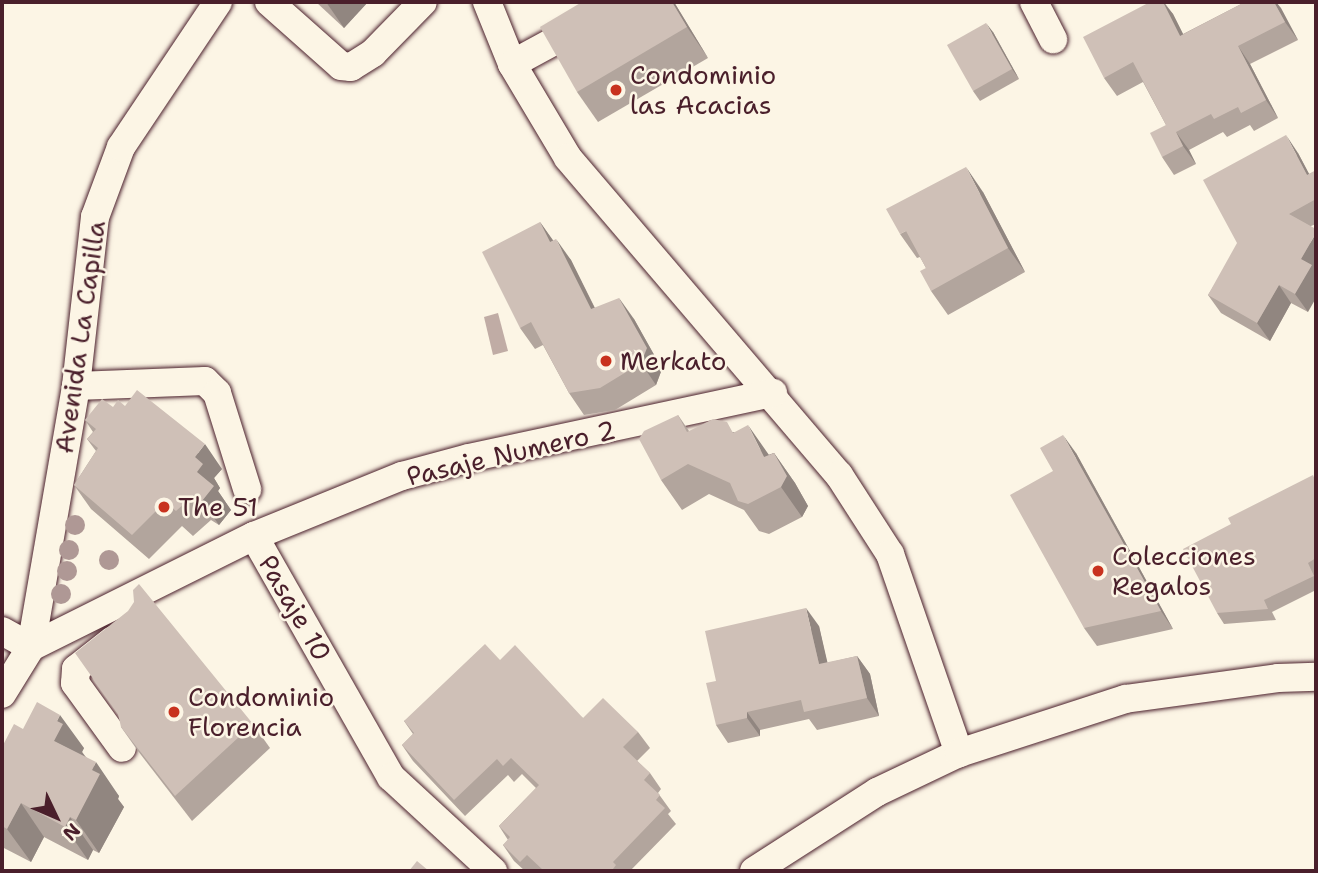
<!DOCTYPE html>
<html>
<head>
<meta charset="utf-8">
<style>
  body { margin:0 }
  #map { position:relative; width:1318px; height:873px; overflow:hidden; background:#fcf5e5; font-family:"Shantell Sans",sans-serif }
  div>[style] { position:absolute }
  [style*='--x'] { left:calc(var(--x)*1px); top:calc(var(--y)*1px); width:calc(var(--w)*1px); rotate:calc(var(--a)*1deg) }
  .water>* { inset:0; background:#c0aca5 }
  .roads { filter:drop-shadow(0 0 2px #4a1f2b) drop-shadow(0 0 2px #4a1f2b) }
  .minor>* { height:28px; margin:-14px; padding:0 14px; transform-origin:14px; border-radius:14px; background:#fcf5e5 }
  .trees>* { width:20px; height:20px; margin:-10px; border-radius:50%; background:#af9895 }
  .wall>* { inset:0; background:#b2a59d }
  .shaded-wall>* { inset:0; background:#918680 }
  .building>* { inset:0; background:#cfc0b7 }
  .dots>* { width:19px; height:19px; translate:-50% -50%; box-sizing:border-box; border:4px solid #fcf5e5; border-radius:50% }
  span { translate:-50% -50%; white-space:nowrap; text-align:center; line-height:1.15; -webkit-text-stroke:5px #fcf5e5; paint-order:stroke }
  .poi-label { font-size:26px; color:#4a1f2b }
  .left { translate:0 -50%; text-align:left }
  .street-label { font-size:26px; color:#4a1f2b }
  .frame { position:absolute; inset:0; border:4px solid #4a1f2b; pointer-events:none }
  .north { position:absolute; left:21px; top:782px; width:70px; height:70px; -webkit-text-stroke:5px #fcf5e5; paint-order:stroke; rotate:134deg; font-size:19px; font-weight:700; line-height:28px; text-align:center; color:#4a1f2b }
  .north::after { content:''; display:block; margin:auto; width:24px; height:32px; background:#4a1f2b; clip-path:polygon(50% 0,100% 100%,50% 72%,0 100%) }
</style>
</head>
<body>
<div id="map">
  <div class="water">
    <div style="clip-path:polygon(498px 313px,508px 351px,493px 355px,484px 317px)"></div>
  </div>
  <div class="roads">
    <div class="minor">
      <div style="--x:269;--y:2;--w:96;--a:41.6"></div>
      <div style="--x:341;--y:66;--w:10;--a:6"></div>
      <div style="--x:351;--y:67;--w:26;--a:-32"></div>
      <div style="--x:373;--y:53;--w:71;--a:-45.6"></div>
      <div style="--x:487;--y:2;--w:67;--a:68"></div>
      <div style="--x:512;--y:64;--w:109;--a:59.2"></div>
      <div style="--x:568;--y:158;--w:417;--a:49.5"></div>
      <div style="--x:839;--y:475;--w:94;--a:57.2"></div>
      <div style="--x:890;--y:554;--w:211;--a:70.9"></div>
      <div style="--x:1034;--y:2;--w:42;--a:62.8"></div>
      <div style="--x:512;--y:64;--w:130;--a:-28.5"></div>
      <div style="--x:76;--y:386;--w:129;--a:-2.2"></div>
      <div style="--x:205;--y:381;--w:17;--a:45"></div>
      <div style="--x:217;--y:393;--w:101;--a:72.6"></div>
      <div style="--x:254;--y:536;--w:277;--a:60.4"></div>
      <div style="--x:391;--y:777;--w:139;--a:42.7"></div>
      <div style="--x:2;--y:631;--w:33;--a:29"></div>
      <div style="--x:31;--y:647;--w:249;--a:-26.5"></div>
      <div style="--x:254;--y:536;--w:160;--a:-22.1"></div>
      <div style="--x:402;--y:476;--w:69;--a:-15"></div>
      <div style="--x:469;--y:458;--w:311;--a:-12.1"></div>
      <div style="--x:113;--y:640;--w:47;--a:141.9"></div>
      <div style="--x:76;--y:669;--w:14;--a:94"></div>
      <div style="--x:75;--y:683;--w:80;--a:54.1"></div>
      <div style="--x:2;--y:694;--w:55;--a:-58.3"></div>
      <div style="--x:31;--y:647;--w:265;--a:-80.2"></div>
      <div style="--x:76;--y:386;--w:170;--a:-83.6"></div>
      <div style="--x:95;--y:217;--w:75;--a:-69.6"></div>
      <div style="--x:121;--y:147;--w:174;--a:-56.2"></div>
      <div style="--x:754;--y:871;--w:146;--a:-32.7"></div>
      <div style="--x:877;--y:792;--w:91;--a:-25.4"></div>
      <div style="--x:959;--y:753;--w:175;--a:-18"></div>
      <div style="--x:1125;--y:699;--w:154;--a:-7.8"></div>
      <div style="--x:1278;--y:678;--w:38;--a:-2"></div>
    </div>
  </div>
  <div class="trees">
    <div style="left:75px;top:525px"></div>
    <div style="left:69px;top:550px"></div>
    <div style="left:109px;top:560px"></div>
    <div style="left:67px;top:571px"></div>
    <div style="left:61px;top:594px"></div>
  </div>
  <div class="wall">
    <div style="clip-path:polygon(316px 2px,368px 2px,344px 28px)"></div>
    <div style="clip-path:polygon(582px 2px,674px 2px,708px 58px,598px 122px,577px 92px)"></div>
    <div style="clip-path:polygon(1150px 2px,1164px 2px,1173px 14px,1183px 34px,1245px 2px,1276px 2px,1298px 40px,1250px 64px,1278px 118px,1254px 131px,1250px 125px,1227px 137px,1223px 132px,1189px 150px,1196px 164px,1174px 175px,1162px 157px,1166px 125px,1143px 82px,1117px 96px,1104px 78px)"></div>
    <div style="clip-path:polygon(993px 32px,1019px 79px,980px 101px,973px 91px)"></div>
    <div style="clip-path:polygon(1298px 153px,1309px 174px,1316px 171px,1316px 224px,1311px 226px,1308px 312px,1291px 303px,1270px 341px,1221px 313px,1208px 295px)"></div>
    <div style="clip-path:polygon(983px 192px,1025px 272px,948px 315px,931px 291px,926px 268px,920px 257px,917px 258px,900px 234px)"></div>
    <div style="clip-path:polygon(540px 222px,553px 241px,571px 260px,595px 308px,634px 319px,662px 369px,656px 385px,615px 410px,584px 415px,569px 393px,543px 345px,535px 349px,520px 328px)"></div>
    <div style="clip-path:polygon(125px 406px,222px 469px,214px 478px,220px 488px,218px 491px,231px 510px,219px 525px,211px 520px,193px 536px,182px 526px,149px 559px,91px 509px,74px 485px,96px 451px,87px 439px,93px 432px,85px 420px,113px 407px)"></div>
    <div style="clip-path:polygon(678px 415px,689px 431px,734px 432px,768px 455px,774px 453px,795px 483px,808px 506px,802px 517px,769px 534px,759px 531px,744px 510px,709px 494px,682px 510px,661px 480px)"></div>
    <div style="clip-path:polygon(1076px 453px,1173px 629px,1097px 646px,1084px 628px)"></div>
    <div style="clip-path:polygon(1316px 480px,1316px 590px,1272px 612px,1276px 620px,1224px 624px,1217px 613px)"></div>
    <div style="clip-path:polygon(819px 626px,827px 663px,857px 656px,870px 674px,879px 716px,817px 730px,809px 719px,760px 730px,760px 736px,728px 743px,716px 725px,716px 681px)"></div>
    <div style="clip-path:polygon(500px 660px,583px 718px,638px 732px,650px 748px,637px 761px,650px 773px,661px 789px,658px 793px,671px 811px,668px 814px,676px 824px,630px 871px,525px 871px,514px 861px,503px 845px,508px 840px,499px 826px,536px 788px,522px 774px,514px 782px,508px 775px,465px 816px,413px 761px,402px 745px,413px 734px,404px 721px)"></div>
    <div style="clip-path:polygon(253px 724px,270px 748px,192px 821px,138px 751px,121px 727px)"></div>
    <div style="clip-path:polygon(23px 729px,84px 748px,82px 752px,86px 757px,119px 796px,118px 799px,124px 807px,99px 853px,93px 850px,88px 860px,44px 837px,31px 862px,2px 847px,2px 747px)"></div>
  </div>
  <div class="shaded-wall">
    <div style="clip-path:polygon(326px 2px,368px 2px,344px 28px)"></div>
    <div style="clip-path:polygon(672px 2px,674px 2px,708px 58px,687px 27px)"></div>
    <div style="clip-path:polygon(1163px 2px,1173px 14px,1193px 54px,1180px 36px)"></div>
    <div style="clip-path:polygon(1274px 2px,1276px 2px,1281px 8px,1298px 40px,1285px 22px)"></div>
    <div style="clip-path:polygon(986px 23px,993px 32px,1019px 79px,1012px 69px)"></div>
    <div style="clip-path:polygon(1238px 46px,1250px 64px,1278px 118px,1266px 100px)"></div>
    <div style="clip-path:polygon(1176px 132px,1189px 150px,1196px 164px,1183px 146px)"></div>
    <div style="clip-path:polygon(1286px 135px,1298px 153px,1316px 187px,1307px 175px)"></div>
    <div style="clip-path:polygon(966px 167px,983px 192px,1025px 272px,1008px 248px)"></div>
    <div style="clip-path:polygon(540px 222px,555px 243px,550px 242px)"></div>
    <div style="clip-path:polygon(1316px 233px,1316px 298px,1308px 312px,1295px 294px,1301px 259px)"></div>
    <div style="clip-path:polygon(556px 239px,571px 260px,606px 331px,591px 309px)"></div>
    <div style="clip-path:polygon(1279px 285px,1291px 303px,1270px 341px,1257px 323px)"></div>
    <div style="clip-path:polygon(619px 298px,634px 319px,662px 369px,656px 385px,641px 363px)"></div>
    <div style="clip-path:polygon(748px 425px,769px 455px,774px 453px,795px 483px,808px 506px,802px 517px,781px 487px,764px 457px)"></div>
    <div style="clip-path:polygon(1063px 435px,1076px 453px,1173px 629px,1161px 611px)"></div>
    <div style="clip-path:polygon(205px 444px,222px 469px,214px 478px,220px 488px,218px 491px,231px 510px,219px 525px,202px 501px,197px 472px,195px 457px)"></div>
    <div style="clip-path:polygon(806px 608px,819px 626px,832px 682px,819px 664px)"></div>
    <div style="clip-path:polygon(857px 656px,870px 674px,879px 716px,867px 698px)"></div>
    <div style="clip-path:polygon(747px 712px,760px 730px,760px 736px,747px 718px)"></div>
    <div style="clip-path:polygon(60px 715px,84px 748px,82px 752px,86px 758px,54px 741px,57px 721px)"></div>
    <div style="clip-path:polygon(96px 762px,119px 796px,118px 799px,124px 807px,99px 853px,76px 820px,92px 770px)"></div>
    <div style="clip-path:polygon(21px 803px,44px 837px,31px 862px,7px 829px)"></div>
    <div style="clip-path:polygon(70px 817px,93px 850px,88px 860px,65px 827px)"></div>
  </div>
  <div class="building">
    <div style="clip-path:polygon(582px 2px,672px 2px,687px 27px,577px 92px,540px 27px)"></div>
    <div style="clip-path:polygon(1150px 2px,1163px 2px,1180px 36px,1245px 2px,1274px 2px,1285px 22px,1238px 46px,1266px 100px,1241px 113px,1238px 107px,1214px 119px,1211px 114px,1176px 132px,1183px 146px,1162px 157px,1150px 133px,1166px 125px,1133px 62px,1104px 78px,1083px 37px)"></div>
    <div style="clip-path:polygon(986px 23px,1012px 69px,973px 91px,947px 45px)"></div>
    <div style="clip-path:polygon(1286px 135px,1307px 175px,1316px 170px,1316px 199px,1289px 214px,1316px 229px,1316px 233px,1301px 259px,1312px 265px,1295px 294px,1279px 285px,1257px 323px,1208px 295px,1237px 243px,1203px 180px)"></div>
    <div style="clip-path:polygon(966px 167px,1008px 248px,931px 291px,920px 271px,926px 268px,906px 231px,900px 234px,886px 209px)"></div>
    <div style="clip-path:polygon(540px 222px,550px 242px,556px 239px,591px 309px,619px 298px,647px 348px,641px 363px,600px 388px,569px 393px,531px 322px,520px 328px,482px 252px)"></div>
    <div style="clip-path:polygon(137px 390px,205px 444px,195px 457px,203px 464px,197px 472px,214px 486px,202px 501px,194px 495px,176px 511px,165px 502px,132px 535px,74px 485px,98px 448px,87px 439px,96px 429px,85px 420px,102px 399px,113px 407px,118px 400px,125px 406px)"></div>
    <div style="clip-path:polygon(678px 415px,687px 432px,713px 419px,727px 422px,733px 433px,748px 425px,764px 457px,774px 453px,787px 476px,781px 487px,748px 504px,738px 501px,730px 483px,688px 464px,661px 480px,639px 439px,644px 431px)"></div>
    <div style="clip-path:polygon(1063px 435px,1161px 611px,1084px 628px,1010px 495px,1053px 471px,1040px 448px)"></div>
    <div style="clip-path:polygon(1313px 475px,1316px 482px,1316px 558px,1308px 563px,1314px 576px,1264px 600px,1268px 609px,1217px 613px,1183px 549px,1231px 524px,1228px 518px)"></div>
    <div style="clip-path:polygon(139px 584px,253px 724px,175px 796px,121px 727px,118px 714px,75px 653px,128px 611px,134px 602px,133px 590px)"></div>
    <div style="clip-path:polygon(806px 608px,819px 664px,857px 656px,867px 698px,804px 712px,801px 700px,747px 712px,747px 718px,716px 725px,706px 683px,716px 681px,705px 631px)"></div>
    <div style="clip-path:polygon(485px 644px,500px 660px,515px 645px,583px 718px,603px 698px,638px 732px,623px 747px,650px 773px,644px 780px,660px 795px,656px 800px,665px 808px,613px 862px,616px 865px,613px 869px,614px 871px,544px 871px,527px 855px,520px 862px,503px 845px,510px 837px,499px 826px,539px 785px,511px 758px,503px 766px,497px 759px,454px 800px,402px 745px,414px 733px,404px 721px)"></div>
    <div style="clip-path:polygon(37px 702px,60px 715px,57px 721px,63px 724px,54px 741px,96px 762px,92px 770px,100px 774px,76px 820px,70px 817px,65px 827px,21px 803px,7px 829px,2px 826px,2px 747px,14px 724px,23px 729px)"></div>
    <div style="clip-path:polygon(417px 861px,429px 871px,409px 871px)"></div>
  </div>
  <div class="dots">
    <div style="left:616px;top:90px;background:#c8321e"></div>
    <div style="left:606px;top:361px;background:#c8321e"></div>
    <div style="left:164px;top:507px;background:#c8321e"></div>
    <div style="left:1098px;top:571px;background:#c8321e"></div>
    <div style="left:174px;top:712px;background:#c8321e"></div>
  </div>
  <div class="poi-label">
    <span class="left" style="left:630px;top:90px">Condominio<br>las Acacias</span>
    <span class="left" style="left:620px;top:361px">Merkato</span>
    <span class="left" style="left:178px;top:507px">The 51</span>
    <span class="left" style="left:1112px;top:571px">Colecciones<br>Regalos</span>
    <span class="left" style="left:188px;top:712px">Condominio<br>Florencia</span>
  </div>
  <div class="street-label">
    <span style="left:80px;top:337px;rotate:-82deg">Avenida La Capilla</span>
    <span style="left:511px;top:453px;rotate:-13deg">Pasaje Numero 2</span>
    <span style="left:295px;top:608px;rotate:60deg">Pasaje 10</span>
  </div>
  <div class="frame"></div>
  <div class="north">N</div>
</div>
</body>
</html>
